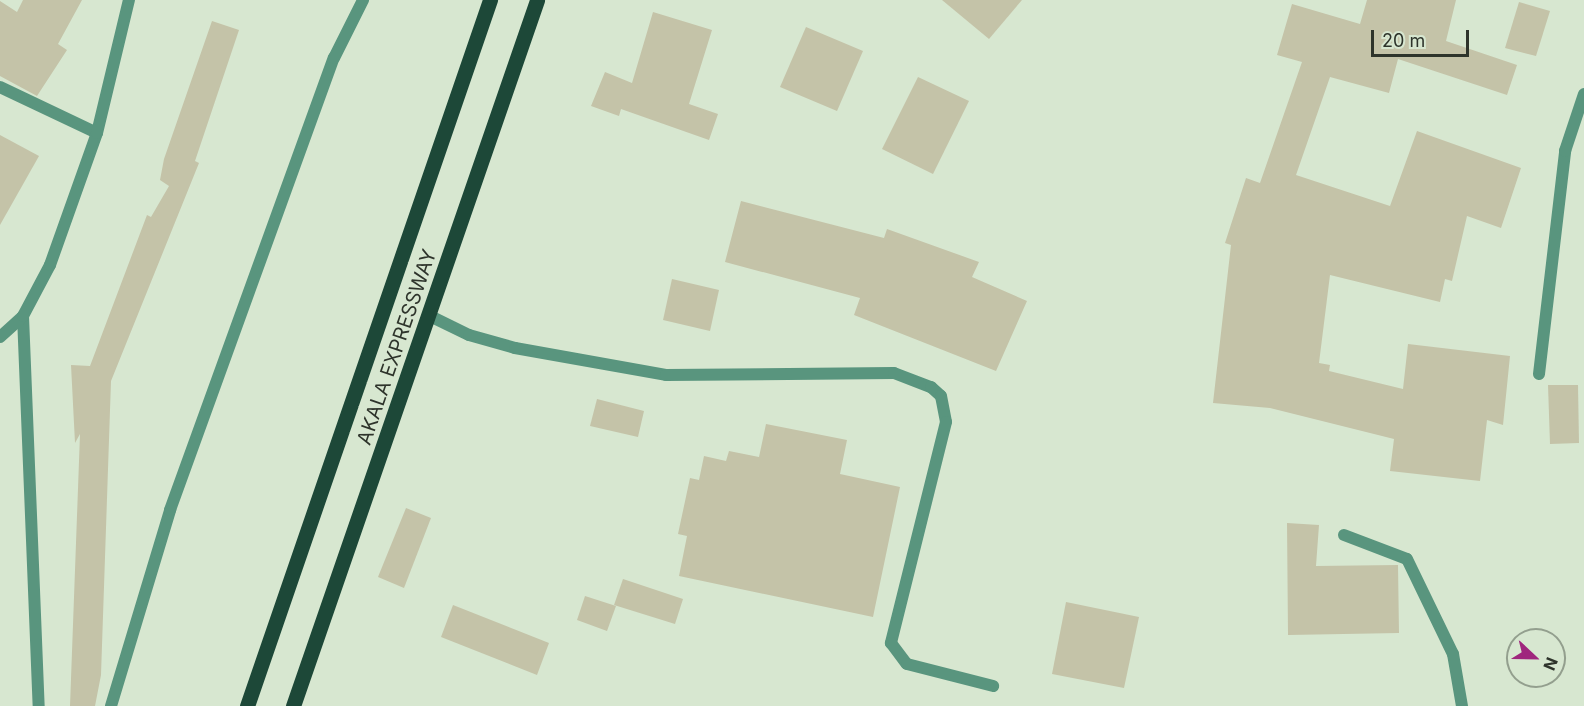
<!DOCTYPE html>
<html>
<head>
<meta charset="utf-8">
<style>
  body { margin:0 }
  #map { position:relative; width:1584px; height:706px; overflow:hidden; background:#d7e7d0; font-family:Inter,sans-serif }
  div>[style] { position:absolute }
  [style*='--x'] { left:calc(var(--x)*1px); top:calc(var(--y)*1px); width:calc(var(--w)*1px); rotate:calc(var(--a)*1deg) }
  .building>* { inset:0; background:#c4c3a8 }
  .service>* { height:12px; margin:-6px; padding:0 6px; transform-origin:6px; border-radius:6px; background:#59957e }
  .minor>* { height:12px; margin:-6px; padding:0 6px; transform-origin:6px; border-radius:6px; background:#59957e }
  .primary>* { height:15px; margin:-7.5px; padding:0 7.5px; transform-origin:7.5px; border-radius:7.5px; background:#1d4838 }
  span { translate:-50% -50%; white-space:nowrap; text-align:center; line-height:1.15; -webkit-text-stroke:6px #d7e7d0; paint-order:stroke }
  .street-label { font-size:20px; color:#2e342b }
  .north { position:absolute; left:1506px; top:628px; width:60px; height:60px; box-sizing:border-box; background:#d7e7d0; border:2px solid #939f8e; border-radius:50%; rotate:112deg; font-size:16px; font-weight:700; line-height:24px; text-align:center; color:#2e342b }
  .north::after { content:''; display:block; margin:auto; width:21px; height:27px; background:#9f267d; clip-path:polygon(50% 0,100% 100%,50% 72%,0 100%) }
  .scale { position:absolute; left:1371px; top:30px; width:98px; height:27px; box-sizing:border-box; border:3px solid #2e342b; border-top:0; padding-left:8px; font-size:18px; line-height:21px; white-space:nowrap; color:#2e342b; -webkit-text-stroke:4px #d7e7d0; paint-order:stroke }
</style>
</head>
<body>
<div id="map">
  <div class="building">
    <div style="clip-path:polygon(23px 0,82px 0,58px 44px,67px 50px,37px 96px,0 76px,0 1px,17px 12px)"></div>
    <div style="clip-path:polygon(942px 0,1022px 0,989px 39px)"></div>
    <div style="clip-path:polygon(1367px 0,1456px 0,1446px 41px,1517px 65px,1507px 95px,1398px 59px,1389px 93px,1330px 77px,1296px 175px,1390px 206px,1417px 131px,1521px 168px,1501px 228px,1467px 216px,1452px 281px,1445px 279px,1440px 302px,1330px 275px,1319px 363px,1330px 365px,1329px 371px,1403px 389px,1408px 344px,1510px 356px,1503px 425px,1487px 420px,1480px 481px,1390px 471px,1394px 439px,1270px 408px,1213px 403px,1231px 245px,1225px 243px,1246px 178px,1260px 183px,1302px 62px,1277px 55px,1292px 4px,1360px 24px)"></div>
    <div style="clip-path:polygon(1519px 2px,1550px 11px,1536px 56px,1505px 48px)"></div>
    <div style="clip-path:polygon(653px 12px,712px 30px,689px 104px,718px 114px,709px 140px,621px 109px,619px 116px,591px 106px,605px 72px,632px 83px)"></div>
    <div style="clip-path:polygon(212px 21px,239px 30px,195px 161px,199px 163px,111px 381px,101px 675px,95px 706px,70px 706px,80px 434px,75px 443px,71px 365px,90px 366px,147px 215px,151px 217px,169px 186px,160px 180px,164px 159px)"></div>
    <div style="clip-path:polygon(806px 27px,863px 51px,837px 111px,780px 87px)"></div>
    <div style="clip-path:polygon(918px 77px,969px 101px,933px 174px,882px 149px)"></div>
    <div style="clip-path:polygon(0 135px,39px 156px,0 225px)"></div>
    <div style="clip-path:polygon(741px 201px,884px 238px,887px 229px,979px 262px,972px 277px,1027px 301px,996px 371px,854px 315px,860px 298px,725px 262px)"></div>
    <div style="clip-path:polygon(672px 279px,719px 290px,710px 331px,663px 320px)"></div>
    <div style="clip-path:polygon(1548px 385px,1578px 385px,1579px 443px,1550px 444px)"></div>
    <div style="clip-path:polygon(597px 399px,644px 411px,638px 437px,590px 426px)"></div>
    <div style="clip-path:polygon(766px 424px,847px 440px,840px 474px,900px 487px,873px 617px,679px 576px,687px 536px,678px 534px,690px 478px,699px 480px,704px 456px,726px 461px,729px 451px,759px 457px)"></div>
    <div style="clip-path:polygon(406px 508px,431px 518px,404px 588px,378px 577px)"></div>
    <div style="clip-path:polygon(1287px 523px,1319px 525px,1316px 566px,1398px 565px,1399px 633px,1288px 635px)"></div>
    <div style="clip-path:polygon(623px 579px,683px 599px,675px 624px,614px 605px)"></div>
    <div style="clip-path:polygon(585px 596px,616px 606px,607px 631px,577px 620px)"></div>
    <div style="clip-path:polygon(1066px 602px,1139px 617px,1124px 688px,1052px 674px)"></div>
    <div style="clip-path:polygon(453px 605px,549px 643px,537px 675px,441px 637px)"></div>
  </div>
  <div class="service">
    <div style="--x:0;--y:87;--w:107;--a:25.4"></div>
    <div style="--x:111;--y:706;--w:205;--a:-73.2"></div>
    <div style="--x:170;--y:510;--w:481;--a:-70.1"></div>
    <div style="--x:334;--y:58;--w:65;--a:-63.4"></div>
  </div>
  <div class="minor">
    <div style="--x:23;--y:316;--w:390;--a:87.7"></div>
    <div style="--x:430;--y:316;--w:43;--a:26"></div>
    <div style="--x:469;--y:335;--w:48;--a:15.8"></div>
    <div style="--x:515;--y:348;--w:153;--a:10.1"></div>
    <div style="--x:666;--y:375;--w:228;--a:-0.5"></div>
    <div style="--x:894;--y:373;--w:40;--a:21"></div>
    <div style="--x:931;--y:387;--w:13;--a:42"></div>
    <div style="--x:941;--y:396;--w:26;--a:79"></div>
    <div style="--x:946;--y:422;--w:228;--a:104"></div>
    <div style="--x:891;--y:643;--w:26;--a:53"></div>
    <div style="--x:907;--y:664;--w:89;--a:14.3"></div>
    <div style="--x:0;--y:337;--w:31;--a:-42"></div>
    <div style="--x:23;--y:316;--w:58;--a:-62.1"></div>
    <div style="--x:50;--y:265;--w:140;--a:-70.4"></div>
    <div style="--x:97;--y:133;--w:137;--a:-76.5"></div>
    <div style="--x:1539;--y:374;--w:225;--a:-83.3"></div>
    <div style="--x:1565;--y:151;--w:60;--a:-71.6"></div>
    <div style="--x:1344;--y:535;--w:67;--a:20.9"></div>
    <div style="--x:1407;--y:559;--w:106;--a:64.2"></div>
    <div style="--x:1453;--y:654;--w:53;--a:80.2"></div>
  </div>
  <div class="primary">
    <div style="--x:247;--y:706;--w:747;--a:-71.01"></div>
    <div style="--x:293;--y:706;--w:747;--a:-70.93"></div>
  </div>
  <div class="street-label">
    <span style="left:397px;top:347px;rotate:-71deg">AKALA EXPRESSWAY</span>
  </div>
  <div class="north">N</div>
  <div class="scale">20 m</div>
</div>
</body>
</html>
